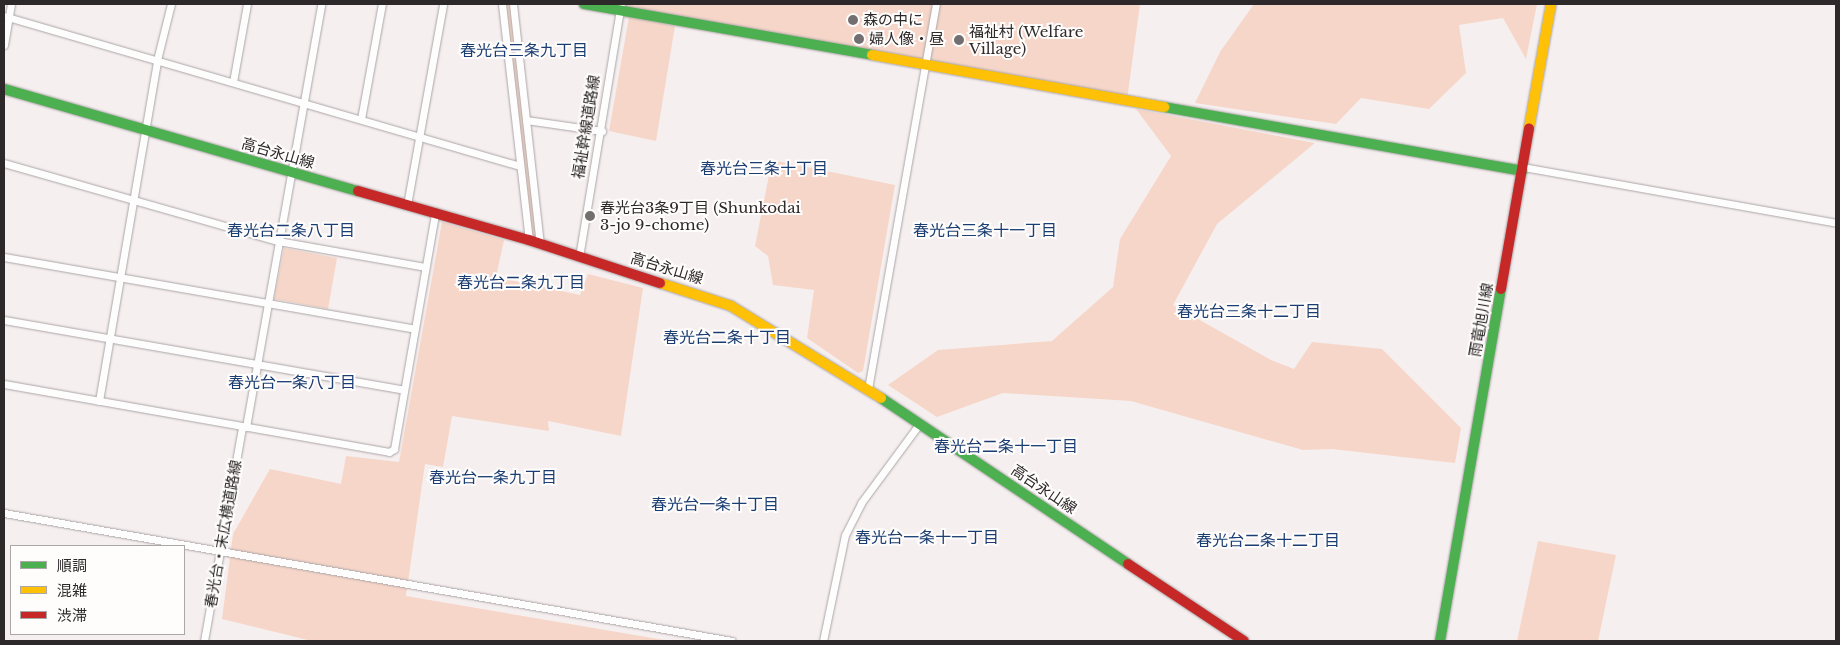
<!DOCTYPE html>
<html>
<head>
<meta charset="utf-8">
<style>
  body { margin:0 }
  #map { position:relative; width:1840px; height:645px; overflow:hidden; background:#f6eff0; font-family:"Libre Baskerville","Noto Sans JP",serif }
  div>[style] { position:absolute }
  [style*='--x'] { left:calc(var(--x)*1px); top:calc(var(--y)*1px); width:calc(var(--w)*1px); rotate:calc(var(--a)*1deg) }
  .green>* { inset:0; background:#f6d6c8 }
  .roads { filter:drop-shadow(0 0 1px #aba5a6) drop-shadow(0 0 1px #aba5a6) }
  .street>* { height:7px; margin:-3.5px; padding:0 3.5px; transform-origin:3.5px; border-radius:3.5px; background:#fefdfd }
  .fast>* { height:10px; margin:-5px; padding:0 5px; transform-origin:5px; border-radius:5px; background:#4caf50 }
  .slow>* { height:10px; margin:-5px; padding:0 5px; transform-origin:5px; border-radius:5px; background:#ffc107 }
  .jam>* { height:10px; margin:-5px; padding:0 5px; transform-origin:5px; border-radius:5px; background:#c62828 }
  .dots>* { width:14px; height:14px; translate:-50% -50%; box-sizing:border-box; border:2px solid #fffcfc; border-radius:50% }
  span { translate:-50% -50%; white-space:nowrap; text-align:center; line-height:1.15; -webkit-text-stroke:4px #fffcfc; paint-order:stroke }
  .poi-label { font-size:15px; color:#2d2829 }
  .left { translate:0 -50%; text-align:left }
  .street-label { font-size:15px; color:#2d2829 }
  .neighbourhood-label { font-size:16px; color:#1a3d72 }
  .frame { position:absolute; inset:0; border:5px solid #2d2829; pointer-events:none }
  .legend { position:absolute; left:10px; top:545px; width:175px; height:90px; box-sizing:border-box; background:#fffcfc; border:1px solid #aba7a8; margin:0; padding:6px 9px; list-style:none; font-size:15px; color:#2d2829 }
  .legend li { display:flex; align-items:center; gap:10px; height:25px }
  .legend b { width:25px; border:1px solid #aba7a8 }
</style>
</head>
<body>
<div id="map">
  <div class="green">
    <div style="clip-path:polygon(505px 4px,513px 4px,538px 238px,531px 236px)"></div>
    <div style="clip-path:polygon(621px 4px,1140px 4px,1127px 100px,620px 11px)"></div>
    <div style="clip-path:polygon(1254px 4px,1537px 4px,1526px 59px,1503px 18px,1459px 25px,1466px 73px,1429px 109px,1361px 98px,1336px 124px,1195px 103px,1220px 52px)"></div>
    <div style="clip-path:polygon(629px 17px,675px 26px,656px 141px,609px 131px)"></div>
    <div style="clip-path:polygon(1136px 109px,1315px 143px,1217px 224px,1173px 305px,1271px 360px,1294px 369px,1312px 342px,1382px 349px,1461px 428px,1455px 463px,1332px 449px,1303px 450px,1131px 401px,1003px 393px,937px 417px,888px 385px,938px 350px,1052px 341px,1113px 287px,1120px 239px,1171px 156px)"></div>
    <div style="clip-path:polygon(772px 160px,895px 185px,863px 371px,858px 373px,807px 338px,814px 290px,773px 285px,768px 256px,755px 246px)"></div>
    <div style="clip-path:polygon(442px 222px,504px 240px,496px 277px,580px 295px,588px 274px,643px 288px,621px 436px,548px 421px,549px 431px,452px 416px,443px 467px,425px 464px,406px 596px,670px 641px,312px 641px,222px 619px,233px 534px,270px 469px,341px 484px,346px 456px,399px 462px)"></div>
    <div style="clip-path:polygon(284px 248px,337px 258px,328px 309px,274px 299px)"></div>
    <div style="clip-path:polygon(1538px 541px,1616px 555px,1598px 641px,1517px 641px)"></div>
  </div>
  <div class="roads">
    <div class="street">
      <div style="--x:502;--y:4;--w:238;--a:83.5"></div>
      <div style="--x:513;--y:4;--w:242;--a:83.6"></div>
      <div style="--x:4;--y:16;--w:537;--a:16.21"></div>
      <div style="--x:4;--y:45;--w:42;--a:-80.3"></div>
      <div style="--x:233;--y:82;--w:79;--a:-79.8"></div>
      <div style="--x:361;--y:119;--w:117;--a:-79.7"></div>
      <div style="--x:526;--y:120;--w:77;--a:8.2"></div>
      <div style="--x:4;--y:163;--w:285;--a:15.9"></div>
      <div style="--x:278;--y:241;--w:149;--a:10"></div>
      <div style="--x:1523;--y:167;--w:318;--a:10.1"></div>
      <div style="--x:407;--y:205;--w:204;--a:-79.8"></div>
      <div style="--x:4;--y:257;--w:417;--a:9.9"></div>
      <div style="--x:579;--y:257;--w:256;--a:-80.6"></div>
      <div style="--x:4;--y:320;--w:406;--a:9.9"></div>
      <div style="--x:4;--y:384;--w:391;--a:10"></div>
      <div style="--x:389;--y:452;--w:6;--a:-31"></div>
      <div style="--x:394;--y:449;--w:239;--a:-80.1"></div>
      <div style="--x:868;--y:389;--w:391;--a:-80"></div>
      <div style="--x:99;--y:401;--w:346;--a:-80.3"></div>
      <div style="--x:157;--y:60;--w:58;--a:-76"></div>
      <div style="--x:246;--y:427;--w:430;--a:-79.9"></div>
      <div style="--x:4;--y:513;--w:739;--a:9.97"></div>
      <div style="--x:204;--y:641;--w:217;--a:-79.9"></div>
      <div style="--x:823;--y:641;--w:108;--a:-78.3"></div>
      <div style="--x:845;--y:535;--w:36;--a:-63"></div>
      <div style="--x:861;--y:503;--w:99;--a:-53.6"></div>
    </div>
    <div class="fast">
      <div style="--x:584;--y:4;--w:292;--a:10"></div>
      <div style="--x:4;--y:89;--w:368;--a:16.1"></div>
      <div style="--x:1164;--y:107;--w:364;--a:10.1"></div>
      <div style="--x:881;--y:398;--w:298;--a:33.9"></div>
      <div style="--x:1440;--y:641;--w:357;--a:-80.2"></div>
    </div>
    <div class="slow">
      <div style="--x:872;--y:55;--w:297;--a:10.1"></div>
      <div style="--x:1529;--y:128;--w:126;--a:-79.9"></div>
      <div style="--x:660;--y:283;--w:75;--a:17.9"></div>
      <div style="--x:731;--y:306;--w:176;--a:31.5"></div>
    </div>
    <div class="jam">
      <div style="--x:358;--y:191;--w:178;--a:16"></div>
      <div style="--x:529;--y:240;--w:138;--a:18.2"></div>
      <div style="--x:1501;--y:289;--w:163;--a:-80.1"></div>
      <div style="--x:1128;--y:564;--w:139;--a:33.6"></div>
    </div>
  </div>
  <div class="dots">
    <div style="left:853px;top:20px;background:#736e6f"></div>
    <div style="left:859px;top:39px;background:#736e6f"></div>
    <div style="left:959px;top:40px;background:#736e6f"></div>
    <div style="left:590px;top:216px;background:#736e6f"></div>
  </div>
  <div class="poi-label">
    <span class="left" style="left:863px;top:20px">森の中に</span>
    <span class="left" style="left:969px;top:40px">福祉村 (Welfare<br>Village)</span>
    <span class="left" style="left:869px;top:39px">婦人像・昼</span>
    <span class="left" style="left:600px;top:216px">春光台3条9丁目 (Shunkodai<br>3-jo 9-chome)</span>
  </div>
  <div class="street-label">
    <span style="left:586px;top:127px;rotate:-81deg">福祉幹線道路線</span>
    <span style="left:278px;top:153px;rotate:16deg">高台永山線</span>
    <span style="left:667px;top:268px;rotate:17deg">高台永山線</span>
    <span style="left:1481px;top:320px;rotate:-80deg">雨竜旭川線</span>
    <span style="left:1044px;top:489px;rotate:34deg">高台永山線</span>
    <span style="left:223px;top:534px;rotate:-80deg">春光台・末広横道路線</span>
  </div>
  <div class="neighbourhood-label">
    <span style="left:524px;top:50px">春光台三条九丁目</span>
    <span style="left:764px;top:168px">春光台三条十丁目</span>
    <span style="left:291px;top:230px">春光台二条八丁目</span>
    <span style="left:985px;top:230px">春光台三条十一丁目</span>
    <span style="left:521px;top:282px">春光台二条九丁目</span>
    <span style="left:1249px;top:311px">春光台三条十二丁目</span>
    <span style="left:727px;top:337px">春光台二条十丁目</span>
    <span style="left:292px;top:382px">春光台一条八丁目</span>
    <span style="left:1006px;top:446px">春光台二条十一丁目</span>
    <span style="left:493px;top:477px">春光台一条九丁目</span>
    <span style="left:715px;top:504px">春光台一条十丁目</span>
    <span style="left:927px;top:537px">春光台一条十一丁目</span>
    <span style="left:1268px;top:540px">春光台二条十二丁目</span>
  </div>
  <div class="frame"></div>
  <ul class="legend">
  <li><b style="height:6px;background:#4caf50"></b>順調</li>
  <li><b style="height:6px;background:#ffc107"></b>混雑</li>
  <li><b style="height:6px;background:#c62828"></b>渋滞</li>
  </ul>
</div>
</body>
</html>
